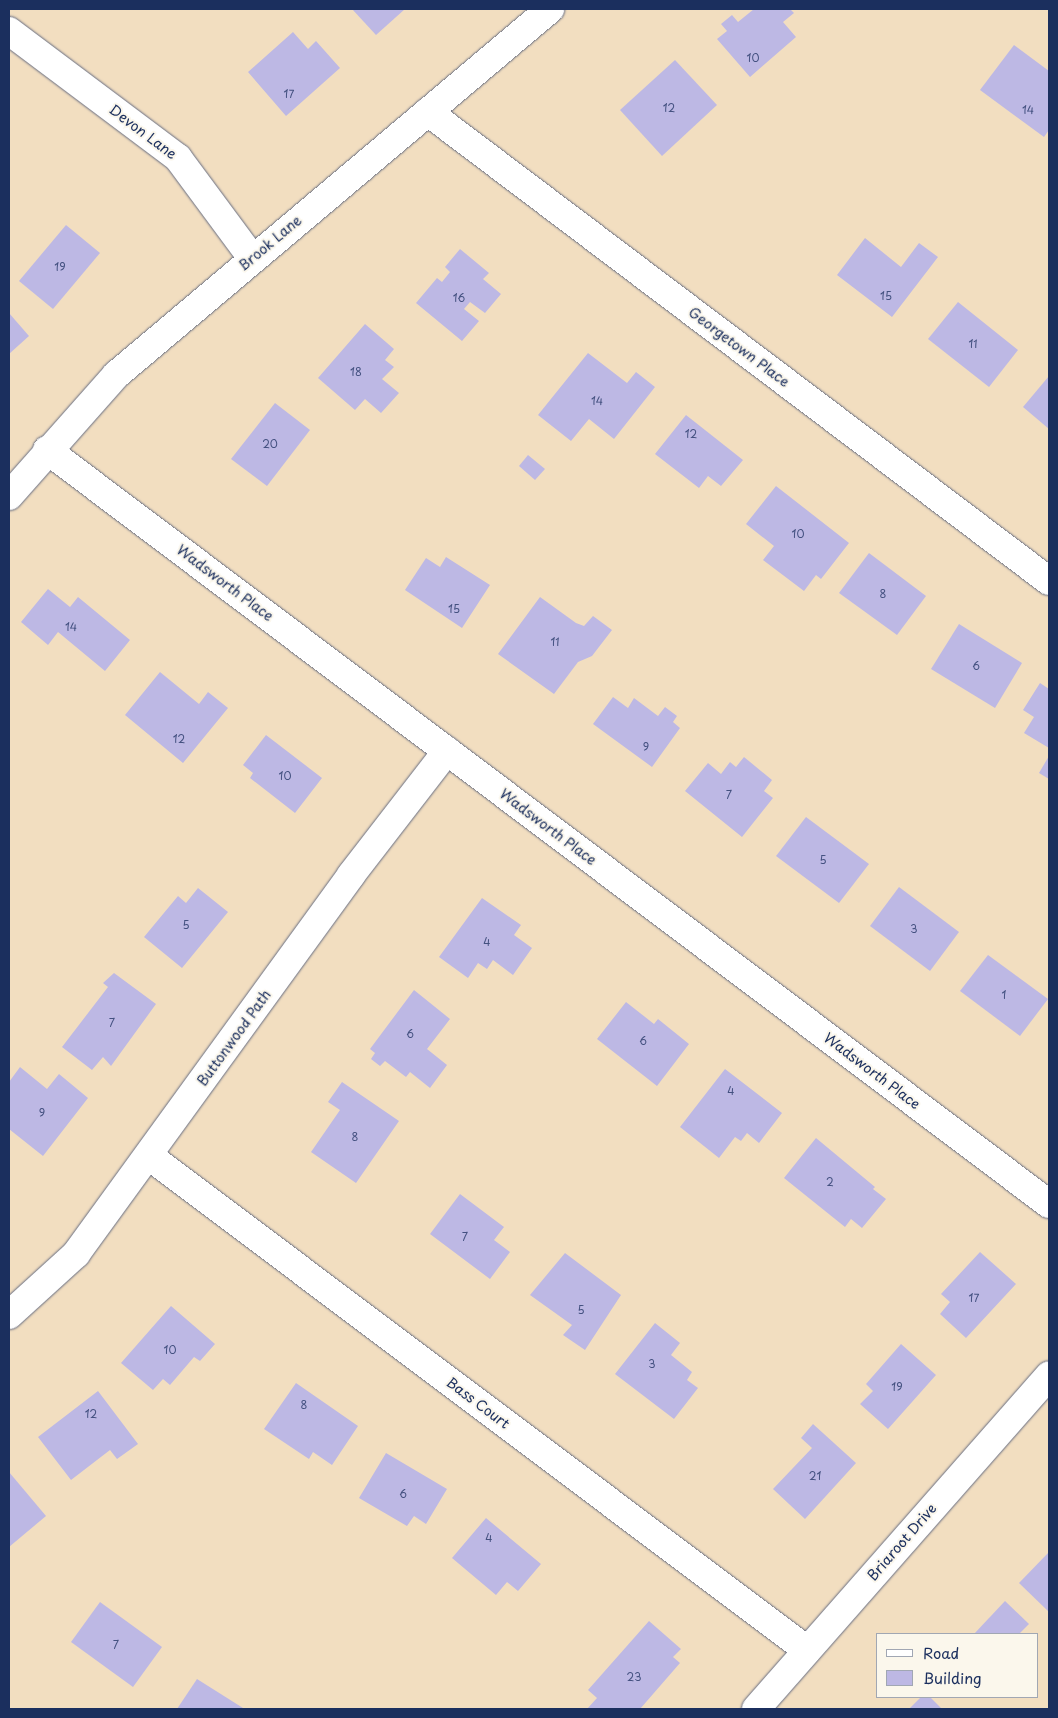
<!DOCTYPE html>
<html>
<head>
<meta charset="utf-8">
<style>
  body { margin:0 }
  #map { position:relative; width:1058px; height:1718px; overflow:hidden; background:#f2dec0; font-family:"Playpen Sans",sans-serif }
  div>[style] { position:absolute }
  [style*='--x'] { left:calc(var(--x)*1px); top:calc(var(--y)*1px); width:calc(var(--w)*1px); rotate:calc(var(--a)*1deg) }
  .building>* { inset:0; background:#bdb8e4 }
  .roads { filter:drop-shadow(0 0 1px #666c80) drop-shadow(0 0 1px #666c80) }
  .minor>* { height:28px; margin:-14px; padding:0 14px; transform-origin:14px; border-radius:14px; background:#fff }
  .tertiary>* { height:28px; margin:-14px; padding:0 14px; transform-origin:14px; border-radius:14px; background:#fff }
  span { translate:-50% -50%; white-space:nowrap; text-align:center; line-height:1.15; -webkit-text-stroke:4px #fbf7ec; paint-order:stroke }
  .number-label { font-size:11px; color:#445180 }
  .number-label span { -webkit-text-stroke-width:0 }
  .street-label { font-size:14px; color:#1b2f5e }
  .frame { position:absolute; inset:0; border:10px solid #1b2f5e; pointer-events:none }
  .legend { position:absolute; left:876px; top:1633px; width:162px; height:65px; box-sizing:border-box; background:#fbf7ec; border:1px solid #a1a7b3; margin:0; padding:6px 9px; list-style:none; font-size:15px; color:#1b2f5e }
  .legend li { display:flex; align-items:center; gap:10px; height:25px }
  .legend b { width:25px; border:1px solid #a1a7b3 }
</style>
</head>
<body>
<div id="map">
  <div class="building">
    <div style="clip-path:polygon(352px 9px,405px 9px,376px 35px)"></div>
    <div style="clip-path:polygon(754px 9px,790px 9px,794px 13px,783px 22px,796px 37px,750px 77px,717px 39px,727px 31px,721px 24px,732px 15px,738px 22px)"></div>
    <div style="clip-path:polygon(293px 32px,308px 49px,316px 41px,340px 68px,286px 116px,248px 72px)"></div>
    <div style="clip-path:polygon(1014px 45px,1049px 71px,1049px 130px,1044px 137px,980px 90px)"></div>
    <div style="clip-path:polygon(675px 60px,717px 105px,662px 156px,620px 110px)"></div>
    <div style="clip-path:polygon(66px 225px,100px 253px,53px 309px,19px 281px)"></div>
    <div style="clip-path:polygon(865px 238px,901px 267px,919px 243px,938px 257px,892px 317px,837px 275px)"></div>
    <div style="clip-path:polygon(460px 249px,489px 273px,483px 279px,501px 294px,485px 313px,470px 302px,464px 309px,479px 321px,462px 341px,416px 303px,437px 278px,442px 282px,450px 272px,445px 267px)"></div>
    <div style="clip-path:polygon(958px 302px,1018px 350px,989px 387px,928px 339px)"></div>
    <div style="clip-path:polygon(9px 313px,29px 336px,9px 354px)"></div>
    <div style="clip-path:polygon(365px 324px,394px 349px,385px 360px,394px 367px,382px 379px,399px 393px,381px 413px,365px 399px,355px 410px,318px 378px)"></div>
    <div style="clip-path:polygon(588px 353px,627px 383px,636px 372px,655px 387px,614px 439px,589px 419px,571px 441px,538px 415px)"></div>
    <div style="clip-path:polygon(1049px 376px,1049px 429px,1023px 407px)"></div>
    <div style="clip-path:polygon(275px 403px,310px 430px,267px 486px,231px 459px)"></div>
    <div style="clip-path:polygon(686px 415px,743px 460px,721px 486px,708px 476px,699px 488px,655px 454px)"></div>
    <div style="clip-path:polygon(528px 455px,545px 469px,535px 480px,519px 466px)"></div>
    <div style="clip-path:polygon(776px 486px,849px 543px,821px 579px,816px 575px,804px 591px,763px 560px,774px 546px,746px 524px)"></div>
    <div style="clip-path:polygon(869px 553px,926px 596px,897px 635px,839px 593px)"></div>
    <div style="clip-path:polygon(446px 557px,490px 585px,462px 628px,405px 590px,426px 558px,440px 567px)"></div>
    <div style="clip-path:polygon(48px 589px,70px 607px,78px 597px,130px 640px,105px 671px,58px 632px,48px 645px,21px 622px)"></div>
    <div style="clip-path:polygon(540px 597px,576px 623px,584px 626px,593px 616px,612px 630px,592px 656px,578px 662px,554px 694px,498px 654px)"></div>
    <div style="clip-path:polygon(959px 624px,1022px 663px,995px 708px,931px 669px)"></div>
    <div style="clip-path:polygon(160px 672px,199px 704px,208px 692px,228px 708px,183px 763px,125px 715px)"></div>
    <div style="clip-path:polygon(1040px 683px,1049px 689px,1049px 748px,1024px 733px,1034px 717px,1023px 710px)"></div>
    <div style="clip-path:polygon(613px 697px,628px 708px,634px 698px,658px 716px,665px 707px,677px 716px,673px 722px,680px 728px,652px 767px,593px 724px)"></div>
    <div style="clip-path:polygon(266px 735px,322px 778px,295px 813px,250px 778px,253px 773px,243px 765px)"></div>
    <div style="clip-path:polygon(1049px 756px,1049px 779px,1039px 773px)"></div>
    <div style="clip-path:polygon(744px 757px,772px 780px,764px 791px,773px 798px,742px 837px,685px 791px,708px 763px,721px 774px,730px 762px,736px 767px)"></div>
    <div style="clip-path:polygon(806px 817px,869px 864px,839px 903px,776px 856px)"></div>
    <div style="clip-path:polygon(899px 887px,959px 932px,930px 971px,870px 926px)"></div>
    <div style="clip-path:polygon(198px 888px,228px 912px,182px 968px,144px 937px,178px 896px,186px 903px)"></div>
    <div style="clip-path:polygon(482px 898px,521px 925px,514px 935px,532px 948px,513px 975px,493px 960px,487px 969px,478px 963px,468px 978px,439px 957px)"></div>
    <div style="clip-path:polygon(988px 955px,1048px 999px,1020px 1036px,960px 991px)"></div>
    <div style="clip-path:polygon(114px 973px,156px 1004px,111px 1066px,103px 1057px,92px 1070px,62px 1047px,108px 987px,103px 983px)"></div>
    <div style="clip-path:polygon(414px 990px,450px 1019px,427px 1049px,447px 1065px,430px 1088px,410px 1072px,406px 1077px,385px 1061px,380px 1066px,371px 1059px,375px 1053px,370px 1049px)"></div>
    <div style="clip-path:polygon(626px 1002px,654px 1024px,658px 1019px,689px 1044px,657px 1086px,597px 1039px)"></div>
    <div style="clip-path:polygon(20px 1067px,47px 1089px,59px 1074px,88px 1098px,43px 1156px,9px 1129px,9px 1082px)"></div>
    <div style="clip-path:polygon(725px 1069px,782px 1113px,759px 1143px,747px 1133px,741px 1141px,735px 1137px,719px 1158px,680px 1127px)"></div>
    <div style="clip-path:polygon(342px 1082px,399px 1121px,356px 1183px,311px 1152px,340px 1110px,328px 1102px)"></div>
    <div style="clip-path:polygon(816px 1138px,875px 1187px,873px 1189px,886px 1199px,862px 1228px,851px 1219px,845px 1227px,784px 1178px)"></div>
    <div style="clip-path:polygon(460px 1194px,504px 1227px,494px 1240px,510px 1252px,490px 1279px,430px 1234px)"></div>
    <div style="clip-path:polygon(980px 1252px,1016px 1284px,966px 1338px,940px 1314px,950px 1302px,941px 1294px)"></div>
    <div style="clip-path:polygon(565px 1253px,621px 1295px,585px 1350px,563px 1335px,572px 1325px,530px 1295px)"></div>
    <div style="clip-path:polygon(171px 1306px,215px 1344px,200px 1361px,194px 1357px,170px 1385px,163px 1379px,153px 1390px,121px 1363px)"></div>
    <div style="clip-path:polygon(655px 1323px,680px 1343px,671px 1355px,692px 1372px,687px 1380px,698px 1388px,674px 1419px,615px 1374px)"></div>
    <div style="clip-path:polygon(901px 1344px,936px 1375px,888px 1429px,860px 1404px,873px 1391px,866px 1384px)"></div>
    <div style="clip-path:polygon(296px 1383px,358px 1426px,332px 1465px,313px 1452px,309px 1459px,264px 1429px)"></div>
    <div style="clip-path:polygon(98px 1391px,138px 1444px,117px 1459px,110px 1450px,71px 1480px,38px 1437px)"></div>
    <div style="clip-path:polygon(813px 1424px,856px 1463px,805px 1519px,773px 1489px,812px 1448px,801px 1438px)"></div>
    <div style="clip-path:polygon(386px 1453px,447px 1489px,426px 1524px,414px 1516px,407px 1526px,359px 1498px)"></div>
    <div style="clip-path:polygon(9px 1472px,46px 1516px,9px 1547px)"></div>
    <div style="clip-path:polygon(486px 1518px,541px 1564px,518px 1591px,507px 1582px,496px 1595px,452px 1558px)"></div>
    <div style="clip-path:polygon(1049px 1552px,1049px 1612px,1019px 1583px)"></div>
    <div style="clip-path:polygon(1005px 1601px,1029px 1624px,1019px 1634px,974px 1634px)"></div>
    <div style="clip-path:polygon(100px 1602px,162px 1647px,133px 1687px,71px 1642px)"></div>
    <div style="clip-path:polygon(649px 1621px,681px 1649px,673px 1657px,680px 1663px,640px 1709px,587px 1709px,597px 1698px,588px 1690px)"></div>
    <div style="clip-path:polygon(197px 1679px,243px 1708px,242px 1709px,177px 1709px)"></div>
    <div style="clip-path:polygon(921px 1697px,930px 1697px,942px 1709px,909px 1709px)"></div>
  </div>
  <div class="roads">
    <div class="minor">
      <div style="--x:9;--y:31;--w:211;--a:36.9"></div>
      <div style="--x:178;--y:158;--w:124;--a:53.5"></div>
      <div style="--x:428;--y:112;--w:778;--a:37.06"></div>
      <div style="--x:47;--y:450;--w:1254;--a:36.96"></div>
      <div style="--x:149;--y:1156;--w:823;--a:36.9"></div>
      <div style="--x:9;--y:1315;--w:91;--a:-42.3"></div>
      <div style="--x:76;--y:1254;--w:468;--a:-54"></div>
      <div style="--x:351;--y:875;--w:157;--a:-52.3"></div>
      <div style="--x:756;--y:1709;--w:444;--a:-48.7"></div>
    </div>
    <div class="tertiary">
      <div style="--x:9;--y:496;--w:162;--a:-48.5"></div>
      <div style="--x:116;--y:375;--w:568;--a:-40.14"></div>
    </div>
  </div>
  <div class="number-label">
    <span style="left:753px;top:58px">10</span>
    <span style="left:289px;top:94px">17</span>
    <span style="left:669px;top:108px">12</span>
    <span style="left:1028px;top:110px">14</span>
    <span style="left:60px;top:267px">19</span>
    <span style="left:886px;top:296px">15</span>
    <span style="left:459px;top:298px">16</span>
    <span style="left:973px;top:344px">11</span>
    <span style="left:356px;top:372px">18</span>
    <span style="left:597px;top:401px">14</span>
    <span style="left:691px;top:434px">12</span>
    <span style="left:270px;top:444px">20</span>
    <span style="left:798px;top:534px">10</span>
    <span style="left:883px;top:594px">8</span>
    <span style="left:454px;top:609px">15</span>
    <span style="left:71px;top:627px">14</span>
    <span style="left:555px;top:642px">11</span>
    <span style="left:976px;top:666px">6</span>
    <span style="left:179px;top:739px">12</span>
    <span style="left:646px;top:747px">9</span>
    <span style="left:285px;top:776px">10</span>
    <span style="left:729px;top:795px">7</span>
    <span style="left:823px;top:860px">5</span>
    <span style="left:186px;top:925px">5</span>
    <span style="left:914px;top:929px">3</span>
    <span style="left:487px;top:942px">4</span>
    <span style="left:1004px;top:995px">1</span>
    <span style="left:112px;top:1023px">7</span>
    <span style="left:410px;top:1034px">6</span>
    <span style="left:643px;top:1041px">6</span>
    <span style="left:731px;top:1091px">4</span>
    <span style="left:42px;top:1113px">9</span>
    <span style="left:355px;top:1137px">8</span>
    <span style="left:830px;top:1182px">2</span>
    <span style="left:465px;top:1237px">7</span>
    <span style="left:974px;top:1298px">17</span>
    <span style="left:581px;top:1310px">5</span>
    <span style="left:170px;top:1350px">10</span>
    <span style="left:652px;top:1364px">3</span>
    <span style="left:897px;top:1387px">19</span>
    <span style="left:304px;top:1405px">8</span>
    <span style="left:91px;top:1414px">12</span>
    <span style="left:815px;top:1476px">21</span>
    <span style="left:403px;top:1494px">6</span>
    <span style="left:489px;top:1538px">4</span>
    <span style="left:116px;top:1645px">7</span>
    <span style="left:634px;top:1677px">23</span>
  </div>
  <div class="street-label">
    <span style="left:143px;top:132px;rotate:37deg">Devon Lane</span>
    <span style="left:270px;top:243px;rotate:-40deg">Brook Lane</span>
    <span style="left:739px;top:347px;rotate:37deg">Georgetown Place</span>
    <span style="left:225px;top:583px;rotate:37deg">Wadsworth Place</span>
    <span style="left:548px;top:827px;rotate:37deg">Wadsworth Place</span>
    <span style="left:234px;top:1038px;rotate:-54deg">Buttonwood Path</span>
    <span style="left:872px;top:1071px;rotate:37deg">Wadsworth Place</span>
    <span style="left:478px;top:1403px;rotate:37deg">Bass Court</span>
    <span style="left:902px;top:1542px;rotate:-49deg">Briaroot Drive</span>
  </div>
  <div class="frame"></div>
  <ul class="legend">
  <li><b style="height:6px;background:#fff"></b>Road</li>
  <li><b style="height:14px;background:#bdb8e4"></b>Building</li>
  </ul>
</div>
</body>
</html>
